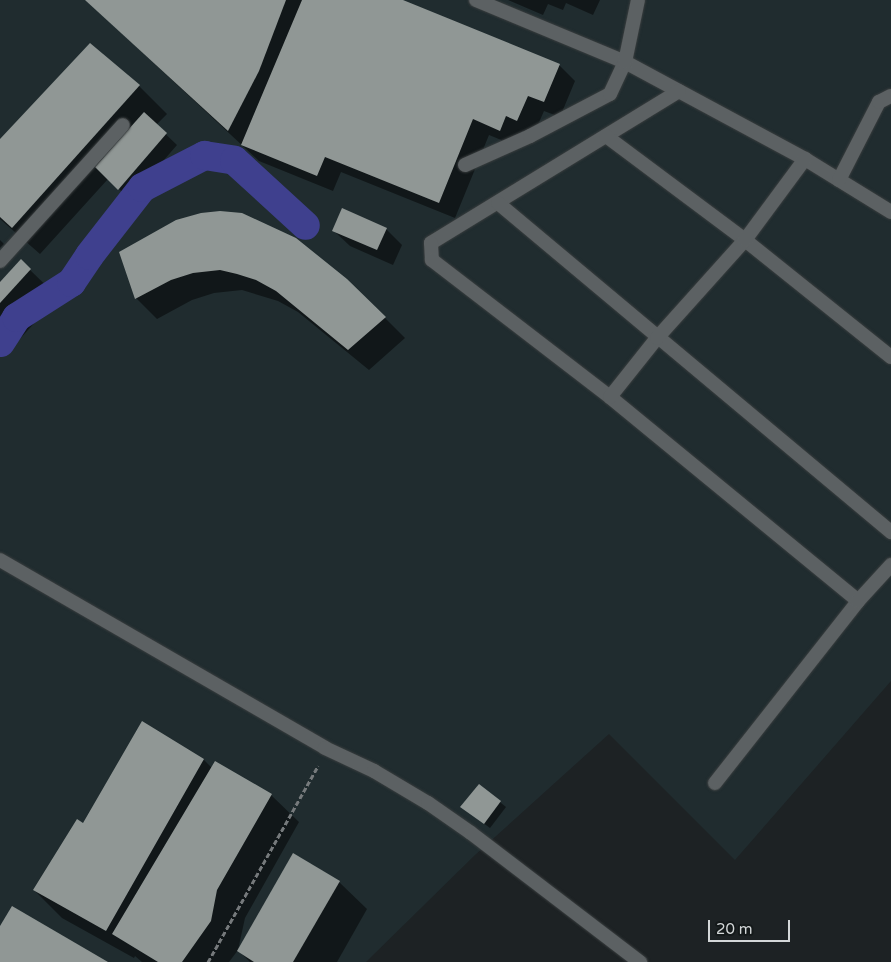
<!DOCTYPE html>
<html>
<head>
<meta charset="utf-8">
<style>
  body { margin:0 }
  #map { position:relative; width:891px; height:962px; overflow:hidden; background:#1d2224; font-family:"Varela Round",sans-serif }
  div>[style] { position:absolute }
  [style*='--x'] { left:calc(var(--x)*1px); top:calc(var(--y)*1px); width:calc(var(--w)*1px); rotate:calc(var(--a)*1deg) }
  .built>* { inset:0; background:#202c2f }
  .shadow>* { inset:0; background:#0007 }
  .canal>* { height:29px; margin:-14.5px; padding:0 14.5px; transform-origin:14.5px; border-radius:14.5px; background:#3f408e }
  .building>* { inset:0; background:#909795 }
  .path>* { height:3px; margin-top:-1.5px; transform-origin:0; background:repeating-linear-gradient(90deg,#767a7c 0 5px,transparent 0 7.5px) }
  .roads { filter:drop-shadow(0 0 1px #393d3e) drop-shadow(0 0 1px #393d3e) }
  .service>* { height:14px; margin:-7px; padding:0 7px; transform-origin:7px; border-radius:7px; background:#5c6163 }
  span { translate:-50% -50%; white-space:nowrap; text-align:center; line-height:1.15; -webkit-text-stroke:5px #14191a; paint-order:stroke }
  .scale { position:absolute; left:708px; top:920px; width:82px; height:22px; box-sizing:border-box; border:2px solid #d3d7d8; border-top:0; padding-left:6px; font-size:15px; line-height:18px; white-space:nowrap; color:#d3d7d8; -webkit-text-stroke:4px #14191a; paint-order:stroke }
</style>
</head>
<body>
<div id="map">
  <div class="built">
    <div style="clip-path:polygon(0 0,891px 0,891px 681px,735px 860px,609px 734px,475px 855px,366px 962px,0 962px)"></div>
  </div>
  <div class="shadow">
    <div style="clip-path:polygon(86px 0,399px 0,559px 65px,575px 81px,560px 117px,544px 111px,533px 136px,522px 131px,516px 146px,489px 135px,455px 218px,341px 172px,333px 191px,259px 161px)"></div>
    <div style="clip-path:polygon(508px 0,600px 0,593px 15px,566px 3px,563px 10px,548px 4px,543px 15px)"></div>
    <div style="clip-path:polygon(90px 45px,139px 86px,167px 114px,156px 125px,177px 145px,130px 199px,108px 179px,40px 254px,0 219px,0 141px)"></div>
    <div style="clip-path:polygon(386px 229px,402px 245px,393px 265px,350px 246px,334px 231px)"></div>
    <div style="clip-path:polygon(0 240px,4px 244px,0 248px)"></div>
    <div style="clip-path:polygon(121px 252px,347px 280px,405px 338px,369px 370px,298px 312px,278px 301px,242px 290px,214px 293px,192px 300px,157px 319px,136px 298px)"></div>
    <div style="clip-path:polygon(30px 270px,58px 297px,18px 341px,0 324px,0 284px)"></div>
    <div style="clip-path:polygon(204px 760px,213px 769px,271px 795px,299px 822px,245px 918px,238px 950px,229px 962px,142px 962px,135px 956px,134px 958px,62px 918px,34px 890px,84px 825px)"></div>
    <div style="clip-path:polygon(479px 785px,506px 807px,490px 828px,467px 811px)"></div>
    <div style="clip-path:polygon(339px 882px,367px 909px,337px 962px,250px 962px,239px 951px)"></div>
  </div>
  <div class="canal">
    <div style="--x:0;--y:342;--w:30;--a:-57"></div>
    <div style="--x:16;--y:317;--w:65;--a:-32.5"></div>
    <div style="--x:71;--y:282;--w:32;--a:-56"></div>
    <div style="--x:89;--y:255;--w:86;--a:-52.1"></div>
    <div style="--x:142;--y:187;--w:70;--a:-27.3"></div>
    <div style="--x:204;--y:155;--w:30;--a:9"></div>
    <div style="--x:234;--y:160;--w:96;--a:42.5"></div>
  </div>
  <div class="building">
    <div style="clip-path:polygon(85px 0,286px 0,259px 71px,228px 131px)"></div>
    <div style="clip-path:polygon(302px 0,403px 0,560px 64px,544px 102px,528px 96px,517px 121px,506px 116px,500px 131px,473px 119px,439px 203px,325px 157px,317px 176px,241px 145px)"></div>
    <div style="clip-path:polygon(90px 43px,140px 85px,12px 228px,0 217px,0 139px)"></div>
    <div style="clip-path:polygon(144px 112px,167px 133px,118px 190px,95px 167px)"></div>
    <div style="clip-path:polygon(342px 208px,387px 228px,377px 250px,332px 231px)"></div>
    <div style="clip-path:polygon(220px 211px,242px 213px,296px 238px,347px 279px,386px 317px,348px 350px,276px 291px,256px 280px,237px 274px,220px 270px,193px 273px,171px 280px,135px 299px,119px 252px,176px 220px,201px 213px)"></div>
    <div style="clip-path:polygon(21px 259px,31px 269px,0 303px,0 282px)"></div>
    <div style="clip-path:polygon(142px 721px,204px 759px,106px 931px,33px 890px,77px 819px,83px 823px)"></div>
    <div style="clip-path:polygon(215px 761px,272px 794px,217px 890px,211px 921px,182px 962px,158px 962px,112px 934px)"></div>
    <div style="clip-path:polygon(479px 784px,501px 801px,484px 824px,460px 807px)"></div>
    <div style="clip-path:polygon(293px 853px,340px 881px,293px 962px,254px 962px,237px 951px)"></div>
    <div style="clip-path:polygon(12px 906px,108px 962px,0 962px,0 926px)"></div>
  </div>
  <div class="path">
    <div style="--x:208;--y:962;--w:225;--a:-60.7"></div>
  </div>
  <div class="roads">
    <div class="service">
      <div style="--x:476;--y:0;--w:161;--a:22.6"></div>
      <div style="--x:625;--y:62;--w:204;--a:28.3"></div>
      <div style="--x:805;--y:159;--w:101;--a:31.6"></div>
      <div style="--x:679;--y:91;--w:291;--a:148.5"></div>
      <div style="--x:431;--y:243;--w:17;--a:87"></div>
      <div style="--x:432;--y:260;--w:225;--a:37.6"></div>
      <div style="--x:610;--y:397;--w:321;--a:39.4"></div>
      <div style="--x:606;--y:136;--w:174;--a:36.8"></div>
      <div style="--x:745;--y:240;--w:187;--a:38.7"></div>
      <div style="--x:465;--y:165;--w:71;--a:-24"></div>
      <div style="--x:530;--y:136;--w:90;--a:-27.7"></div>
      <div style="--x:610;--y:94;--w:35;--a:-65"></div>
      <div style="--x:625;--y:62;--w:63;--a:-78.2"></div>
      <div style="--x:839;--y:180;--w:88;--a:-62.9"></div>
      <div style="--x:879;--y:102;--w:13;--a:-27"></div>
      <div style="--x:498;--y:203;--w:513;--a:39.93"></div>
      <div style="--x:0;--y:261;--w:183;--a:-47.9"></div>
      <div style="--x:610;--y:397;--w:75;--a:-51.5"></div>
      <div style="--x:657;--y:338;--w:132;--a:-48.1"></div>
      <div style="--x:745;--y:240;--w:101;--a:-53.5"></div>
      <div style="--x:0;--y:560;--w:375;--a:30"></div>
      <div style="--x:325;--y:748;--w:54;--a:25.1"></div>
      <div style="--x:374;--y:771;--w:63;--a:30.7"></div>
      <div style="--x:428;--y:803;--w:52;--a:34.9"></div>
      <div style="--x:471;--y:833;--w:213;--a:37.4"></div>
      <div style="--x:715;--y:783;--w:231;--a:-51.8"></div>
      <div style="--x:858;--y:601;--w:49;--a:-47.5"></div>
    </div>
  </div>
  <div class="scale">20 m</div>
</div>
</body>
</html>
